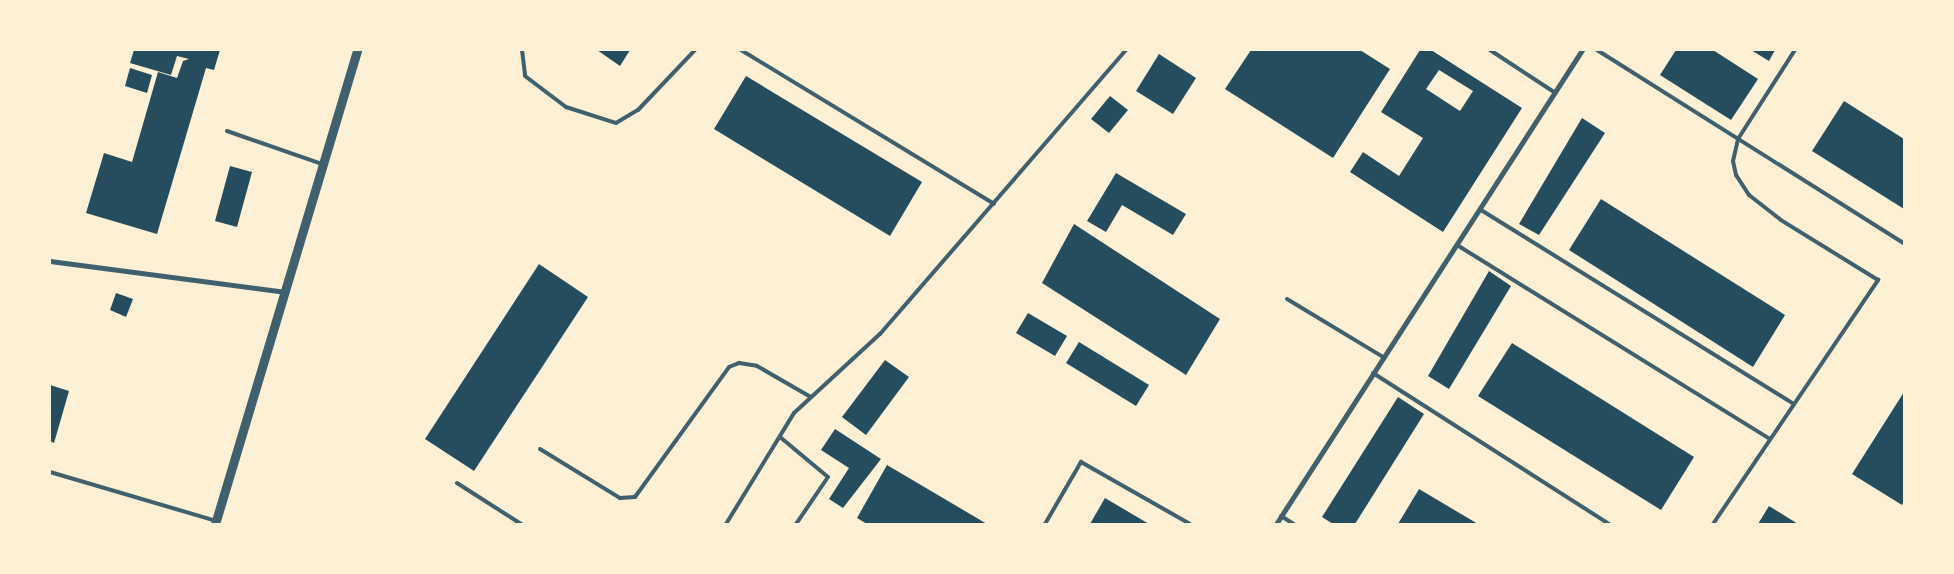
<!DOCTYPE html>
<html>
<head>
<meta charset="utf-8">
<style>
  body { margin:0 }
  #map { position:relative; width:1954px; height:574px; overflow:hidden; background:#fdf0d5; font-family:"Open Sans",sans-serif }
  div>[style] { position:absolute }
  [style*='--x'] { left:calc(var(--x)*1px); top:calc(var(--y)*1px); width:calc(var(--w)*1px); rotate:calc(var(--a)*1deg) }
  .building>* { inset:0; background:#264d5e }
  .service>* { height:4px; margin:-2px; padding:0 2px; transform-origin:2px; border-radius:2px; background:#3f606c }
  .minor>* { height:5px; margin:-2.5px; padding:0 2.5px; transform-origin:2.5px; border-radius:2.5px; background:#3f606c }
  .tertiary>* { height:9px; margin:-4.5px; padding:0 4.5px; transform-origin:4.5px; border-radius:4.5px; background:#3f606c }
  span { translate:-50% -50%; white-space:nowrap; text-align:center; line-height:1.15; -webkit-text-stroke:5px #fdf0d5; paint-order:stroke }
  .frame { position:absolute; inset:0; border:51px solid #fdf0d5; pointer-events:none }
</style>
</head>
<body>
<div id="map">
  <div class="building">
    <div style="clip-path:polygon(134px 50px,220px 50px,214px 70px,206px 68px,157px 234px,86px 213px,104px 153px,132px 162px,158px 72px,177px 78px,183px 61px,189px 59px,177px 56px,171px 75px,130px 63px)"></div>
    <div style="clip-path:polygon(597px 50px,630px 50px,620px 66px)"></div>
    <div style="clip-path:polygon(1251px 50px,1360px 50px,1390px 69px,1333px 158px,1225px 89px)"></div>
    <div style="clip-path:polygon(evenodd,1420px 50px,1431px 50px,1522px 108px,1443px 232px,1350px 172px,1363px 152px,1399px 176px,1423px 138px,1381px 112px,1420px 50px,1439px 70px,1473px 91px,1460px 111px,1426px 89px,1439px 70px)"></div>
    <div style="clip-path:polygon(1676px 50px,1713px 50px,1758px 79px,1731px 120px,1660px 75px)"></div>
    <div style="clip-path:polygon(1751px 50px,1775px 50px,1769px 61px)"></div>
    <div style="clip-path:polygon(1159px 54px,1196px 78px,1173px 114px,1136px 91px)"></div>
    <div style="clip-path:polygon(130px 68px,152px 75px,147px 93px,125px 86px)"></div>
    <div style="clip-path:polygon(746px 76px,922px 182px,890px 236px,714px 129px)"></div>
    <div style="clip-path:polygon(1110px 96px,1128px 110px,1109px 133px,1091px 119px)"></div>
    <div style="clip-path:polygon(1844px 101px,1904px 139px,1904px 209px,1812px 151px)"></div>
    <div style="clip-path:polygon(1582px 118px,1605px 133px,1539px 235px,1519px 224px)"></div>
    <div style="clip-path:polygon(230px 166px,252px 172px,237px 227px,215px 221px)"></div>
    <div style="clip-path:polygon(1116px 173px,1186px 214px,1173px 235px,1122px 205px,1106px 232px,1087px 221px)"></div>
    <div style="clip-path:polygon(1601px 199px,1785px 315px,1753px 367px,1569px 250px)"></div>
    <div style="clip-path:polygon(1074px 224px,1220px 319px,1186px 375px,1042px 283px)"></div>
    <div style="clip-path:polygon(539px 264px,588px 297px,474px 471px,425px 439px)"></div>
    <div style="clip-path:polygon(1489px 271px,1511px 286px,1449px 389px,1428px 376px)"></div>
    <div style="clip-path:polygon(116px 293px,133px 299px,126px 317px,110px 310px)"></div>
    <div style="clip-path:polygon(1028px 313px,1067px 336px,1055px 356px,1016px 333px)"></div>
    <div style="clip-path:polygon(1079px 342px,1149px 385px,1136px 406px,1066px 363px)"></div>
    <div style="clip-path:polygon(1512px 343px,1694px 457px,1661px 510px,1478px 396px)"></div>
    <div style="clip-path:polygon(885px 360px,909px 377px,866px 435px,842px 417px)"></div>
    <div style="clip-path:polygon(50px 385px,69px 391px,54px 443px,50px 441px)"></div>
    <div style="clip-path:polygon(1904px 392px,1904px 501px,1902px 505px,1852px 474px)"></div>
    <div style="clip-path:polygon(1398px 397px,1424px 414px,1355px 524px,1333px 524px,1322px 517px)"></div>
    <div style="clip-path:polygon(835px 429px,881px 459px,843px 508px,829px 499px,849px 468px,821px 450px)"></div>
    <div style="clip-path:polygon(887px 465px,987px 524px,867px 524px,857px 518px)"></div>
    <div style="clip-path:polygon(1419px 489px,1478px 524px,1398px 524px)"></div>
    <div style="clip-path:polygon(1105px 498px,1149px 524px,1090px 524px)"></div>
    <div style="clip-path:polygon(1769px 506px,1798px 524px,1758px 524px)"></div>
  </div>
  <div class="service">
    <div style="--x:522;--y:50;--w:26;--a:83"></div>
    <div style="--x:525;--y:76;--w:51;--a:37.1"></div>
    <div style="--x:566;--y:107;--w:52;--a:17.7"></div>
    <div style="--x:616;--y:123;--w:26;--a:-31"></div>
    <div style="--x:638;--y:110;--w:83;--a:-46.5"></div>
    <div style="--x:741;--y:50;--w:296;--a:31.3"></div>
    <div style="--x:1490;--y:50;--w:77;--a:33.3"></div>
    <div style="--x:1597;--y:50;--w:363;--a:32.2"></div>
    <div style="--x:227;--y:131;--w:101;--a:19.2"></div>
    <div style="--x:1481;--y:210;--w:368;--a:31.8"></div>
    <div style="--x:1457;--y:245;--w:368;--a:31.8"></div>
    <div style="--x:1287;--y:299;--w:112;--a:31.1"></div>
    <div style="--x:1373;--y:373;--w:280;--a:32.6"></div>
    <div style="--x:780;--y:437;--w:62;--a:39.8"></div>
    <div style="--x:828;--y:477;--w:57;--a:124.2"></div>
    <div style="--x:540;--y:449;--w:94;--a:31.5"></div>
    <div style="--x:620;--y:498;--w:15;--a:-4"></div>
    <div style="--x:635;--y:497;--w:160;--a:-54.1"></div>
    <div style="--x:729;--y:367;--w:11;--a:-22"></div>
    <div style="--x:739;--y:363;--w:18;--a:9"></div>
    <div style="--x:757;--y:366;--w:62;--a:29.9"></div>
    <div style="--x:50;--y:472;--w:173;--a:16.4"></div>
    <div style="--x:457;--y:483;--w:76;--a:32.6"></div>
    <div style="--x:1281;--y:516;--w:15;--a:32"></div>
    <div style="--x:726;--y:524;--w:130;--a:-58.5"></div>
    <div style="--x:794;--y:413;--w:117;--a:-42.6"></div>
    <div style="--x:880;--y:334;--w:376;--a:-49.1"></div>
    <div style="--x:1045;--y:524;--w:72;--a:-59.9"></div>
    <div style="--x:1081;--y:462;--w:125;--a:29.6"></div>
    <div style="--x:1713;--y:524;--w:295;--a:-55.9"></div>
    <div style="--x:1878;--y:280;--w:114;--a:-148.3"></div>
    <div style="--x:1781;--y:220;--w:41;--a:-142"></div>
    <div style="--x:1749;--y:195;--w:24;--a:-123"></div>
    <div style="--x:1736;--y:175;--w:14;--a:-102"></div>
    <div style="--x:1733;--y:161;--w:23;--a:-77"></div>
    <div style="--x:1738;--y:139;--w:106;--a:-57.4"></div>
  </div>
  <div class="minor">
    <div style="--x:50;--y:261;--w:236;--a:7.5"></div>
    <div style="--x:1276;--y:524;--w:564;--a:-57.15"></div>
  </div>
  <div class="tertiary">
    <div style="--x:215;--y:524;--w:495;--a:-73.3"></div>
  </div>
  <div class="frame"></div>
</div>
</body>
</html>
